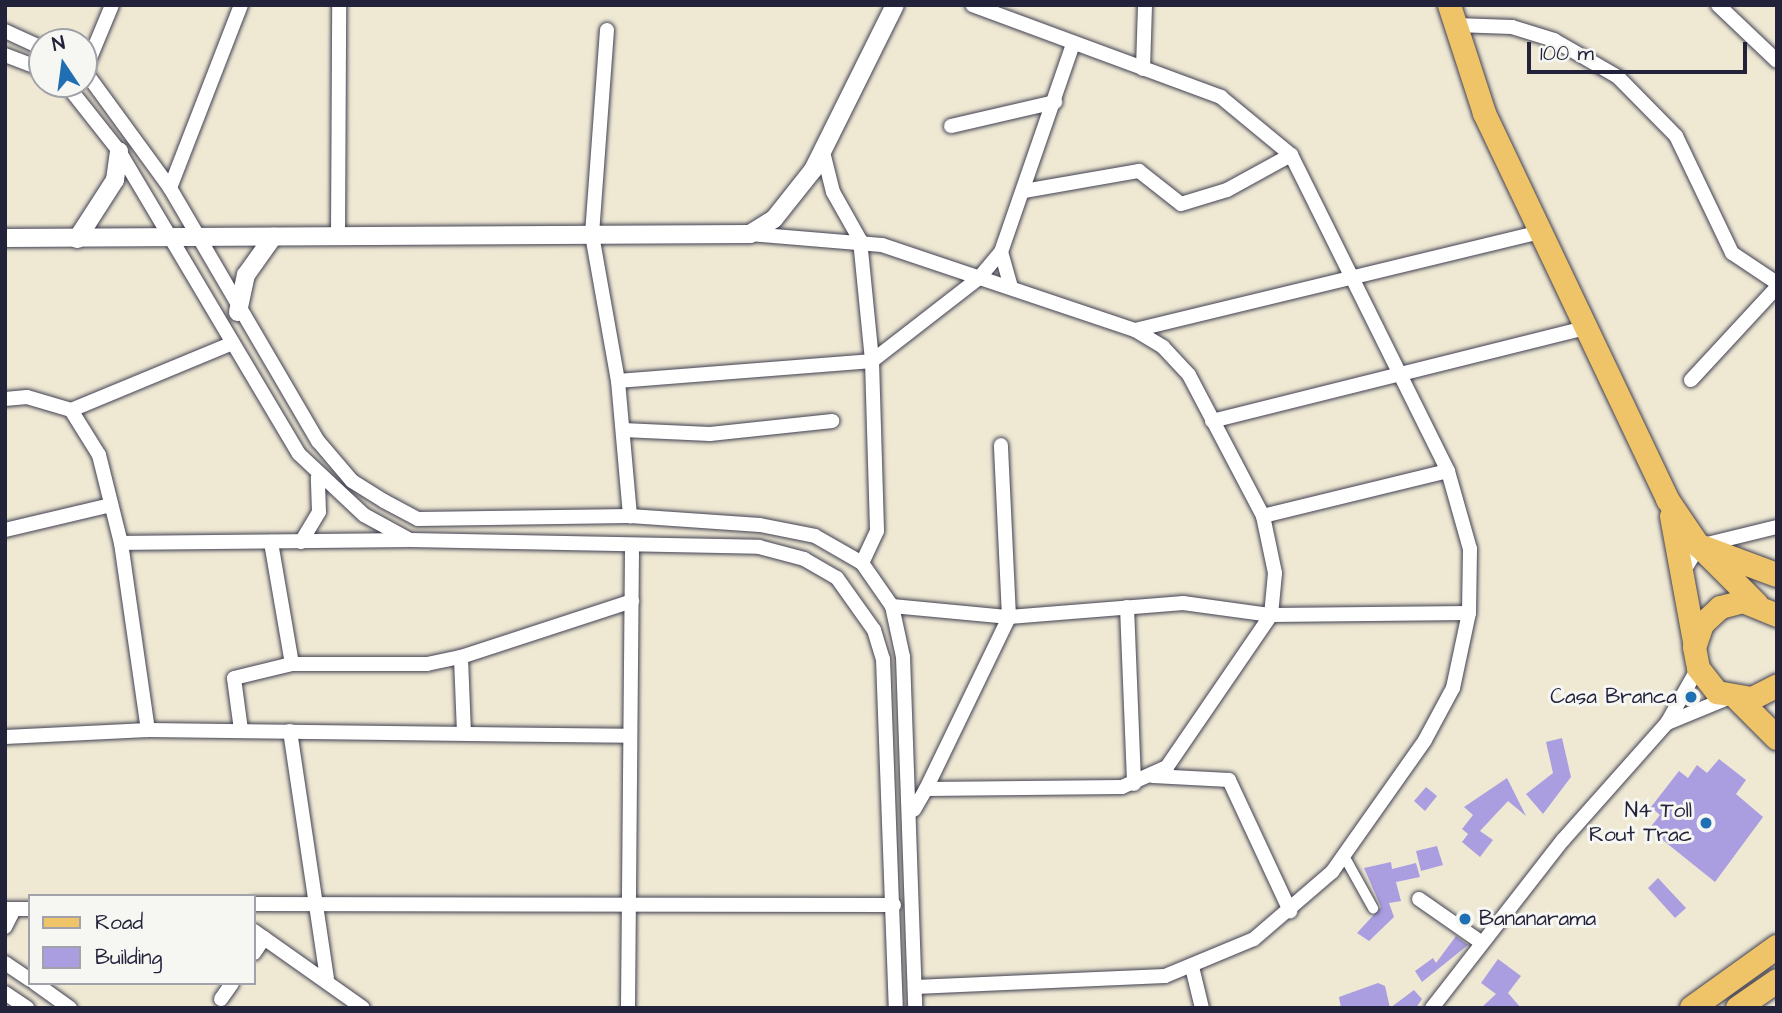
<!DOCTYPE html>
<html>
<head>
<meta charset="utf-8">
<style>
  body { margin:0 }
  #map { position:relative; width:1782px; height:1013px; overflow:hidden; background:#efe9d4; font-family:"Architects Daughter",sans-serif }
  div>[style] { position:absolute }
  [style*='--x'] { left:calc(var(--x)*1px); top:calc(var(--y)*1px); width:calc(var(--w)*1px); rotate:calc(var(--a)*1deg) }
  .building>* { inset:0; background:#aa9ee0 }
  .roads { filter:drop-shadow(0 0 2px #414052) drop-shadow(0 0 2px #414052) }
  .pedestrian>* { height:10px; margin:-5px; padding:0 5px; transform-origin:5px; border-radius:5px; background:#fff }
  .minor>* { height:14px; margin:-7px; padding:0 7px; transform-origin:7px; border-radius:7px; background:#fff }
  .tertiary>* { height:18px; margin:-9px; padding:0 9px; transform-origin:9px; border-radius:9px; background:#fff }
  .primary>* { height:23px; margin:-11.5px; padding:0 11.5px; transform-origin:11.5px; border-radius:11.5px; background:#efc469 }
  .trunk>* { height:24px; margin:-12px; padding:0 12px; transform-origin:12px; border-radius:12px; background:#efc469 }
  .dots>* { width:19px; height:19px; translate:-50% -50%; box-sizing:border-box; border:4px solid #f6f6f2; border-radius:50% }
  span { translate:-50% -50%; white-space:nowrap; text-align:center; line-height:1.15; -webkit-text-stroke:6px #f6f6f2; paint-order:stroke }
  .poi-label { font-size:21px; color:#22223b }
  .right { translate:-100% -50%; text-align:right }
  .left { translate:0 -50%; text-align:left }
  .frame { position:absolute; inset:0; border:7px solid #22223b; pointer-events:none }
  .legend { position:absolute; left:28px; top:894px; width:228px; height:91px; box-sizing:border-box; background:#f6f6f2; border:2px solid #a1a1a9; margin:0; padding:9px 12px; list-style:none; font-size:21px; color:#22223b }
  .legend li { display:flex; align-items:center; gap:14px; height:35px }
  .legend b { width:35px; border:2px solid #a1a1a9 }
  .north { position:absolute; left:28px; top:28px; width:70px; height:70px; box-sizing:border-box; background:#f6f6f2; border:2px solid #a1a1a9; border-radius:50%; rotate:347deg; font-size:19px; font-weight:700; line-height:28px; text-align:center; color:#22223b }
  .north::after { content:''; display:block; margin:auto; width:24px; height:32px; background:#1f6fb2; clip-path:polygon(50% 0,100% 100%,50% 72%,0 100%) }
  .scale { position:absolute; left:1527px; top:42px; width:220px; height:32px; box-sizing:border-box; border:4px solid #22223b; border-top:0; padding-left:9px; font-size:21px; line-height:24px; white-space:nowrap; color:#22223b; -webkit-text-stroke:5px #f6f6f2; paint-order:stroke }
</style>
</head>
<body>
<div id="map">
  <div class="building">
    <div style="clip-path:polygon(1562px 738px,1571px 777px,1543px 814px,1526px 794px,1553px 773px,1546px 742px)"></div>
    <div style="clip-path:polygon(1719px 759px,1746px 780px,1736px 794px,1763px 817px,1715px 882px,1649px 829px,1660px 815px,1651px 807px,1679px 771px,1688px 778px,1697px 765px,1707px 773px)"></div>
    <div style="clip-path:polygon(1507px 778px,1526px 816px,1508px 801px,1480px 831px,1493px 840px,1480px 857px,1462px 842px,1468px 834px,1462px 829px,1473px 815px,1464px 807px)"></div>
    <div style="clip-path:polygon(1426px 787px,1437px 796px,1425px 811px,1414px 801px)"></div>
    <div style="clip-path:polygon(1437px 846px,1443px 865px,1421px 871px,1416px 851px)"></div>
    <div style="clip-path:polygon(1391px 862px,1392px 869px,1416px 863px,1420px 877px,1396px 882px,1401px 901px,1389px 903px,1394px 917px,1369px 941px,1357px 933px,1381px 907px,1364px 868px)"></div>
    <div style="clip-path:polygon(1658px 878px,1686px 908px,1675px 918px,1648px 888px)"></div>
    <div style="clip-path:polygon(1456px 936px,1468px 945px,1422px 982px,1415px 971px,1433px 958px,1436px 963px)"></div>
    <div style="clip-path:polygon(1498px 959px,1521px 976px,1508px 993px,1521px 1008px,1481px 1008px,1496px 994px,1481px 983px)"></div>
    <div style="clip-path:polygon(1378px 983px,1385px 986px,1390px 1008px,1341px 1008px,1339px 997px)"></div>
    <div style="clip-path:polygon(1414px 990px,1422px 999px,1416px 1008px,1390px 1008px)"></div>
  </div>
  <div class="roads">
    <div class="pedestrian">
      <div style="--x:1344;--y:856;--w:60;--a:60.9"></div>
    </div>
    <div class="minor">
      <div style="--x:1718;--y:5;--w:81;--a:43.5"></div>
      <div style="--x:1456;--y:25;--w:56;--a:2"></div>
      <div style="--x:1512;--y:27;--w:44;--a:17.2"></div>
      <div style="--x:1554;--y:40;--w:74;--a:30"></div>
      <div style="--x:1618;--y:77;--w:83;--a:45.5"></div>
      <div style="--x:1676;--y:136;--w:130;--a:64.4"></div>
      <div style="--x:1732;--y:253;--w:54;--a:33.7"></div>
      <div style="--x:607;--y:30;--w:206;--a:94.2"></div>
      <div style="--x:592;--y:235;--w:148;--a:79.9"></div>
      <div style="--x:618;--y:381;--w:136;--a:84.9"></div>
      <div style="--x:5;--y:31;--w:41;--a:24.7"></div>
      <div style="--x:5;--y:55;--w:40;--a:21"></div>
      <div style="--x:1143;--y:69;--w:64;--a:-88.2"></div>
      <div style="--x:84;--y:70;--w:146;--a:53.9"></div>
      <div style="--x:170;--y:188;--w:293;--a:59.7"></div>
      <div style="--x:318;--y:441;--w:52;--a:49.6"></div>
      <div style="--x:352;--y:481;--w:38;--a:32"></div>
      <div style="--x:384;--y:501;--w:38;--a:28"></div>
      <div style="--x:418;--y:519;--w:212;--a:-0.8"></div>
      <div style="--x:630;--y:516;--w:130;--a:4"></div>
      <div style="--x:760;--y:525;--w:56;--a:11.3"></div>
      <div style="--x:815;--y:536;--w:54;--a:29.9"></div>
      <div style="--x:862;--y:563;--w:52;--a:55.1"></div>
      <div style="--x:892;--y:606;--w:52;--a:77.8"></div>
      <div style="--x:903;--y:657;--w:351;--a:88"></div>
      <div style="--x:85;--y:70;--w:70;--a:-67.4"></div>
      <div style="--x:66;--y:84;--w:85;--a:51.7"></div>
      <div style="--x:119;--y:151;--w:352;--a:59.3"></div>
      <div style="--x:299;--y:454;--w:89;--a:43.2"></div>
      <div style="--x:364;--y:515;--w:52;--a:28.5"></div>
      <div style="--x:410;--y:540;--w:349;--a:1.1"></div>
      <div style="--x:759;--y:547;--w:47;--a:14.9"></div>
      <div style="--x:804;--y:559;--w:38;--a:30"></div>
      <div style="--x:837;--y:578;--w:64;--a:54.6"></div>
      <div style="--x:874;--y:630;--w:30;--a:73"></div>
      <div style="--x:883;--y:659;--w:349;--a:87.9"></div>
      <div style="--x:951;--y:126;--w:107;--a:-13"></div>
      <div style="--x:823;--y:152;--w:41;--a:76"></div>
      <div style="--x:833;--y:192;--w:55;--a:60.6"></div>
      <div style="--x:860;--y:240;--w:122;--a:84.3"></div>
      <div style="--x:872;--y:361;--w:170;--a:88.3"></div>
      <div style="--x:877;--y:531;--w:35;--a:115"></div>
      <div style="--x:170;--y:188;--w:196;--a:-68.8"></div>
      <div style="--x:1024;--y:191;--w:117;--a:-9.9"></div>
      <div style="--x:1139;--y:171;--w:53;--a:38.2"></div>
      <div style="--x:1181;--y:204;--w:48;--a:-16.9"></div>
      <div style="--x:1227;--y:190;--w:73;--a:-28.7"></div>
      <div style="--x:338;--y:234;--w:229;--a:-89.7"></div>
      <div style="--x:750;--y:234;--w:132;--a:4.8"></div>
      <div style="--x:882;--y:245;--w:267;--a:18.6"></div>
      <div style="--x:1135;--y:330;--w:33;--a:31"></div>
      <div style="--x:1163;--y:347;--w:38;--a:47"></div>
      <div style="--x:1189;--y:375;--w:159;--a:62.3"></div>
      <div style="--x:1263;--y:516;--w:58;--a:78.1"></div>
      <div style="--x:1275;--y:573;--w:42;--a:95.4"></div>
      <div style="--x:1271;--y:615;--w:184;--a:124.4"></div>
      <div style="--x:1167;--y:767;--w:49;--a:156"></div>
      <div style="--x:1122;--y:787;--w:196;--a:179.4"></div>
      <div style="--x:926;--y:789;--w:24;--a:120"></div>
      <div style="--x:1001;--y:252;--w:37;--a:74"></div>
      <div style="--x:1135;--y:330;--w:417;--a:-13.6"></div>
      <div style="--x:1691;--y:380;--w:127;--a:-47.2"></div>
      <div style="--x:618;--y:381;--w:255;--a:-4.5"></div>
      <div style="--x:872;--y:361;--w:135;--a:-37.8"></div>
      <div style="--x:979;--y:278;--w:34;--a:-50"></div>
      <div style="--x:1001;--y:252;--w:220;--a:-70.9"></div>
      <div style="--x:5;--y:399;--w:22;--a:-5"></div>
      <div style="--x:27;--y:397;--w:46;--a:16.5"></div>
      <div style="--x:71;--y:410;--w:53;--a:58.1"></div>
      <div style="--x:99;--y:455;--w:91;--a:76"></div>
      <div style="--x:121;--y:543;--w:189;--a:81.8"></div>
      <div style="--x:71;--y:410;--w:175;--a:-22.5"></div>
      <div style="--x:1212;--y:421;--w:385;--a:-14"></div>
      <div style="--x:623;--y:430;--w:87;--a:2.6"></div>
      <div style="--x:710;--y:434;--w:123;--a:-6.1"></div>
      <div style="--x:1263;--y:516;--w:190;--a:-13.7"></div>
      <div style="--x:5;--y:530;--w:109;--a:-13.3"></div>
      <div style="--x:301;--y:542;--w:35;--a:-59"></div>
      <div style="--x:319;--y:512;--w:34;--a:-92"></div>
      <div style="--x:121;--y:543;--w:286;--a:-0.6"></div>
      <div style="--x:1685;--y:569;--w:27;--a:-59"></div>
      <div style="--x:1699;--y:546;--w:80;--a:-13.7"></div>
      <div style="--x:892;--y:606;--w:118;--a:5.4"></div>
      <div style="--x:1009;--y:617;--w:175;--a:-4.6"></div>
      <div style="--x:1183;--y:603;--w:89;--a:7.8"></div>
      <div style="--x:1271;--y:615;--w:198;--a:-0.6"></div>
      <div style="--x:1127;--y:607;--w:177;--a:87.7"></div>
      <div style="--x:292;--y:664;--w:135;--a:0"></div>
      <div style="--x:427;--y:664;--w:35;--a:-12"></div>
      <div style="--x:1667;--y:723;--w:68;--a:-22.4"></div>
      <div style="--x:241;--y:730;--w:52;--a:-97.7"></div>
      <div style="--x:234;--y:678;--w:60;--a:-13.6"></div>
      <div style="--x:292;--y:664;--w:124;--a:-99.8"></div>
      <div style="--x:290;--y:731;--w:250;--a:81.5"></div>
      <div style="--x:464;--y:733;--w:76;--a:-92.3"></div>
      <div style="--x:461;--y:657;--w:180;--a:-18.1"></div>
      <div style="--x:5;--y:737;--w:143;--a:-2.8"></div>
      <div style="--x:148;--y:730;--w:480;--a:0.7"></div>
      <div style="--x:1153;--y:776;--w:76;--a:3"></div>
      <div style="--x:1229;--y:780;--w:145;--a:65"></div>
      <div style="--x:926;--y:789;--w:191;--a:-64.2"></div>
      <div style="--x:1009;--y:617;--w:172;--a:-92.7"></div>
      <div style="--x:1419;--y:899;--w:77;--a:34.9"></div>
      <div style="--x:254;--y:904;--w:640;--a:0.09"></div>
      <div style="--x:5;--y:909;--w:25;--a:0"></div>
      <div style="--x:5;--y:927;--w:20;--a:-63"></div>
      <div style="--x:254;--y:931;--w:133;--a:35.2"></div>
      <div style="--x:254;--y:953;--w:18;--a:-56"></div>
      <div style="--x:5;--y:963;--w:30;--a:34"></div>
      <div style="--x:1192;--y:967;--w:42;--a:76.3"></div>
      <div style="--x:35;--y:983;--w:43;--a:35.5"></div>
      <div style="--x:915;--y:987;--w:250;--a:-2.5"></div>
      <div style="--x:1165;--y:976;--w:96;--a:-22.6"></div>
      <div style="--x:1254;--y:939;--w:103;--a:-40.7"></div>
      <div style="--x:1332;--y:872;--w:161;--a:-54.8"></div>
      <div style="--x:1425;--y:740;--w:59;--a:-61.7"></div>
      <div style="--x:1453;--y:688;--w:77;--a:-78"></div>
      <div style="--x:1469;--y:613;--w:64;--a:-89.1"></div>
      <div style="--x:1470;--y:549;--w:81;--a:-105.8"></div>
      <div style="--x:1448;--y:471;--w:353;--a:-116.4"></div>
      <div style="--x:1291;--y:155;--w:91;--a:-140.4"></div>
      <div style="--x:1221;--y:97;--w:265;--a:-159.7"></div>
      <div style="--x:5;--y:993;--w:27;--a:34"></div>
      <div style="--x:221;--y:999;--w:19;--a:-55"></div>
      <div style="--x:628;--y:1008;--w:463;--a:-89.5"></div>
      <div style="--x:1432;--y:1008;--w:213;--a:-52.1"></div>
      <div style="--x:1563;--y:840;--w:157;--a:-48.4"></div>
      <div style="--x:1667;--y:723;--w:63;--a:-60.6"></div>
    </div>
    <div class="tertiary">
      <div style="--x:5;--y:238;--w:745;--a:-0.31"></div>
      <div style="--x:750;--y:234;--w:28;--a:-32"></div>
      <div style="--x:774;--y:219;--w:63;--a:-51.5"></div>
      <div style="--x:813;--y:170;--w:184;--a:-63.6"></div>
      <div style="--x:77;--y:239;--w:70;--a:-57.2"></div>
      <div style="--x:115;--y:180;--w:29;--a:-82"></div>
      <div style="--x:238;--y:312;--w:38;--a:-78"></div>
      <div style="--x:246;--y:275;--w:47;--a:-54.6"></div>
    </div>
    <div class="primary">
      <div style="--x:1449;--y:5;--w:114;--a:72"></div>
      <div style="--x:1484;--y:113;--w:427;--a:64.6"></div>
      <div style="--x:1667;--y:499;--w:57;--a:55.8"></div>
      <div style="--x:1699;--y:546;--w:81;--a:45"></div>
      <div style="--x:1671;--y:516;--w:127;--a:79.6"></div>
      <div style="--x:1777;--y:615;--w:37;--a:-158"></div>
      <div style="--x:1743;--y:601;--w:24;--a:165"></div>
      <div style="--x:1720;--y:607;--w:25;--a:137"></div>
      <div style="--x:1702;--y:624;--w:24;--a:109"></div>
      <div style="--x:1694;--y:647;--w:21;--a:79"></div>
      <div style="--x:1698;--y:668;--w:31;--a:52"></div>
      <div style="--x:1717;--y:692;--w:36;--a:10"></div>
      <div style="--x:1752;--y:698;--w:28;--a:-27"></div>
    </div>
    <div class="trunk">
      <div style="--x:1699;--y:546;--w:83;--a:20.4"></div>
      <div style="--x:1738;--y:699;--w:55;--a:45"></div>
      <div style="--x:1692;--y:1008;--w:105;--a:-35.7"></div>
      <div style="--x:1738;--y:1008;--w:47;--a:-34.7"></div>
    </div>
  </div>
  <div class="dots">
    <div style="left:1691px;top:697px;background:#1f6fb2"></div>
    <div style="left:1706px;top:823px;background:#1f6fb2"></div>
    <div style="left:1465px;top:919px;background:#1f6fb2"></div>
  </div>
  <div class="poi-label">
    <span class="right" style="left:1677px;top:697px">Casa Branca</span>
    <span class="right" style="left:1692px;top:823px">N4 Toll<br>Rout Trac</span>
    <span class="left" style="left:1479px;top:919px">Bananarama</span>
  </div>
  <div class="frame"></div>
  <ul class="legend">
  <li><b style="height:9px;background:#efc469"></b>Road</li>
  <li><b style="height:19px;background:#aa9ee0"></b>Building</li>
  </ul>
  <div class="north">N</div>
  <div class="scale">100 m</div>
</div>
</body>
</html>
